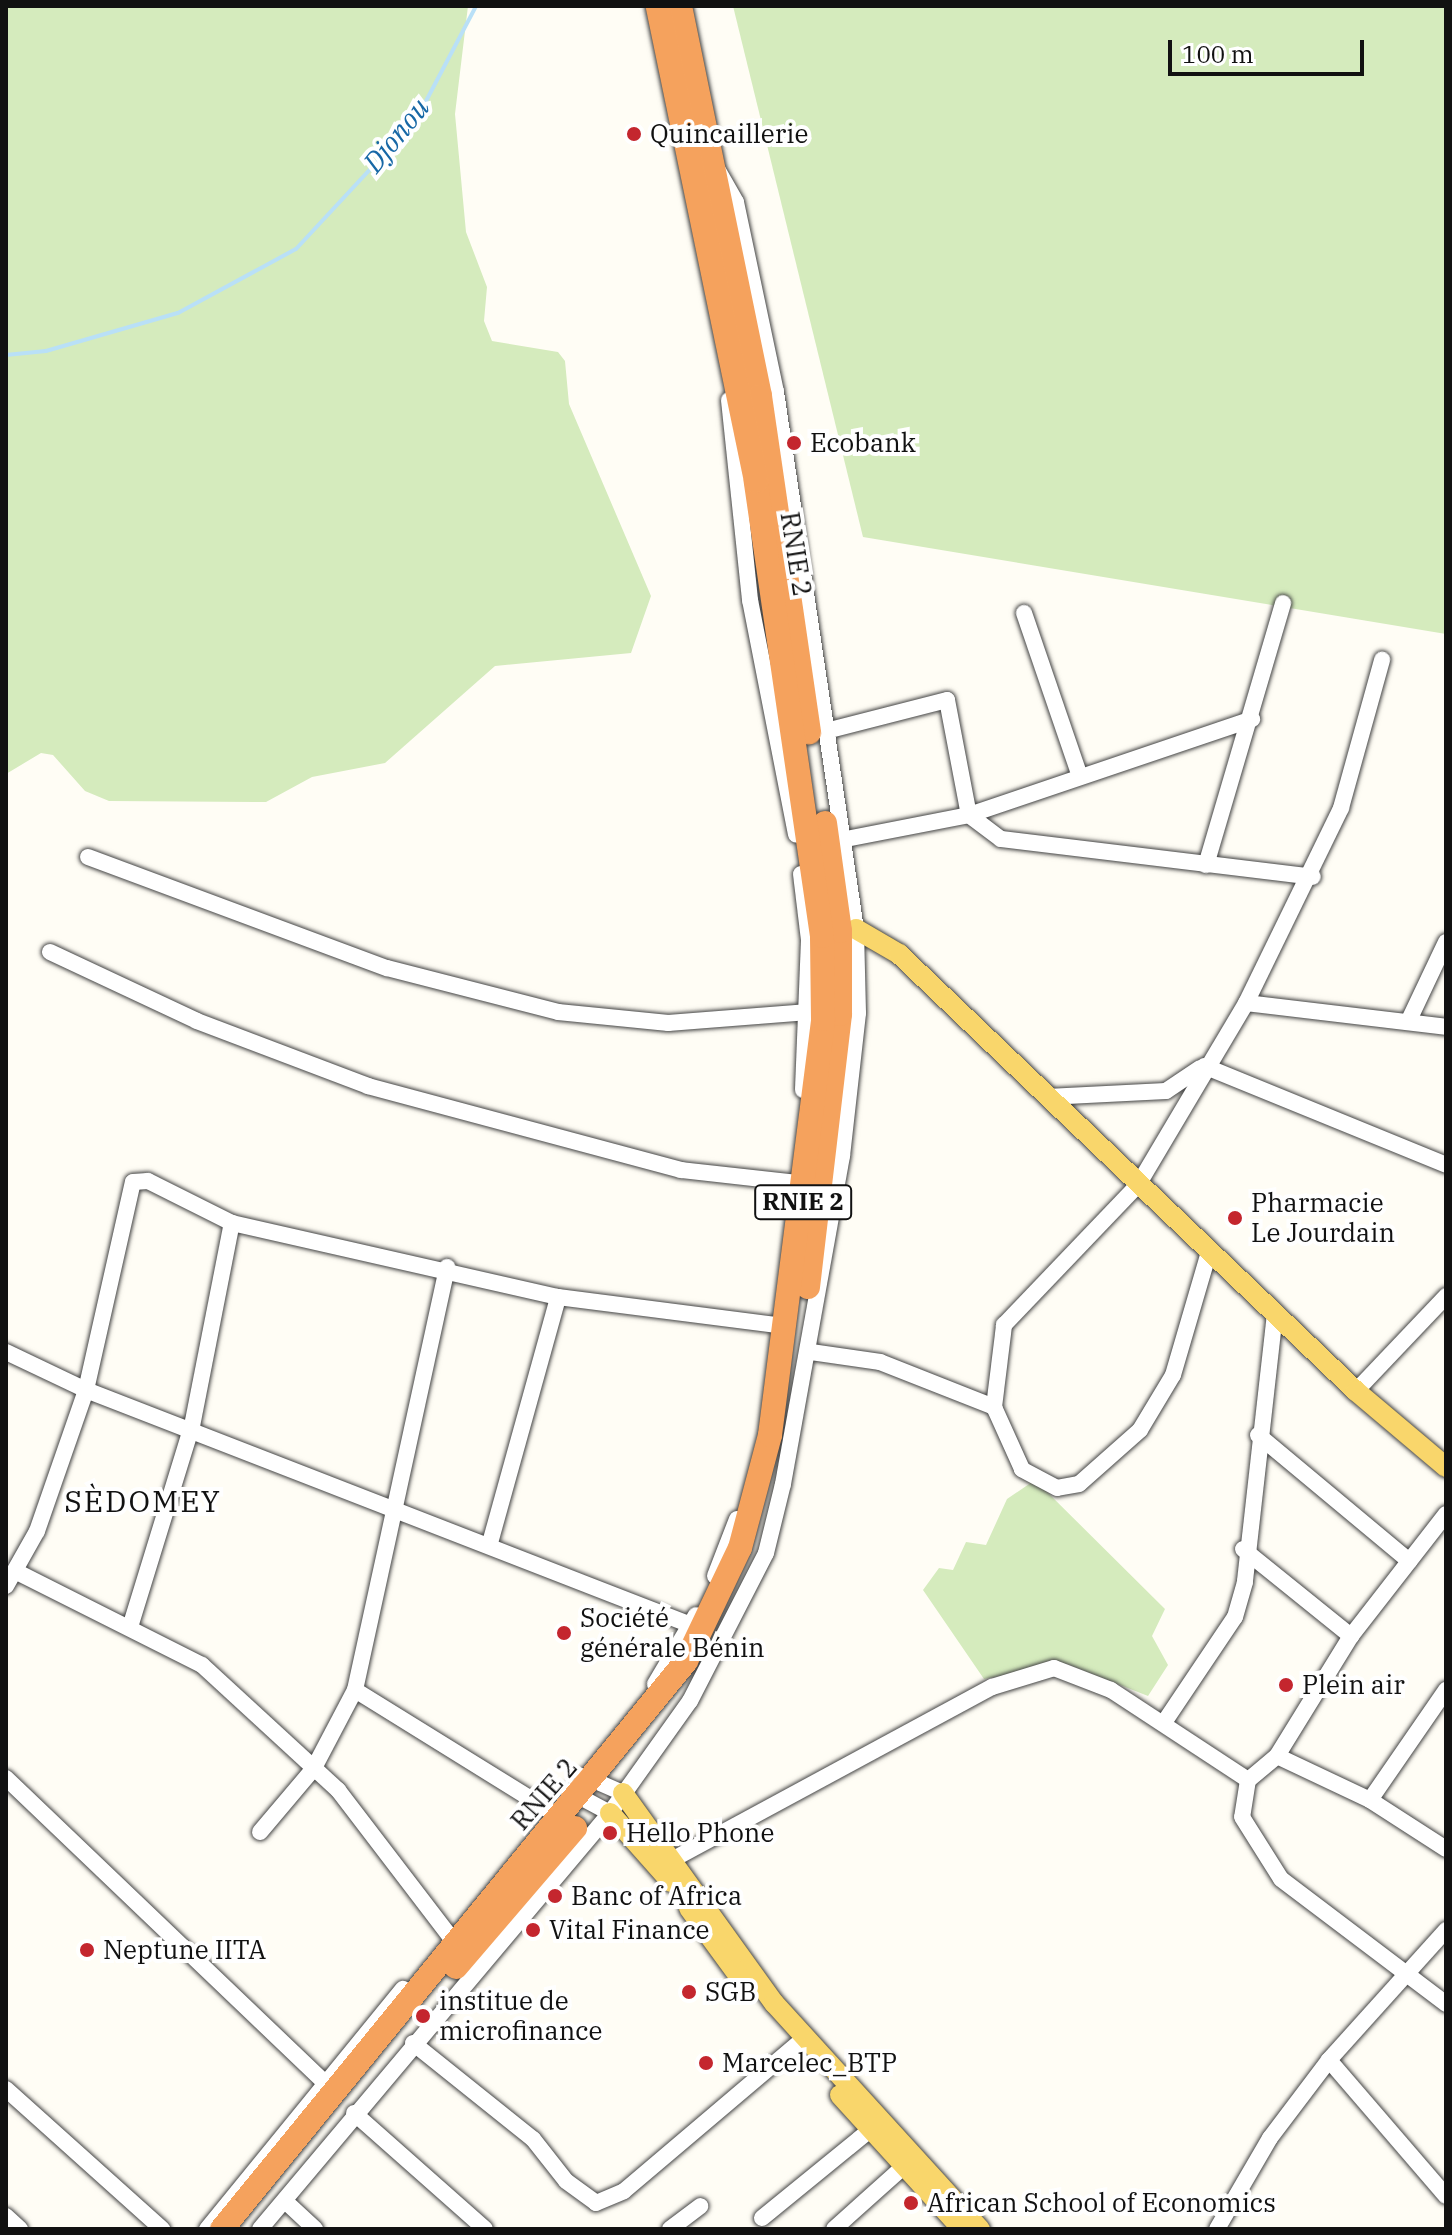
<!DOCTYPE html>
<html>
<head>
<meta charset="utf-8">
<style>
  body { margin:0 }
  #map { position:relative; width:1452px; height:2235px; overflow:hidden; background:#fffdf5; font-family:"IBM Plex Serif",serif }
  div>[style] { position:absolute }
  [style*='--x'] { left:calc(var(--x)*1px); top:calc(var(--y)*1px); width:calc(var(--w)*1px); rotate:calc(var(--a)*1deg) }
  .green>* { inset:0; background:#d5ebbd }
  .stream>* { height:4px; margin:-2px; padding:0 2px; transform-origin:2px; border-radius:2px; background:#b9e0f7 }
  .roads { filter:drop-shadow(0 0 2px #444) drop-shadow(0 0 2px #444) }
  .minor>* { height:16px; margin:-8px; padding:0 8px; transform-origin:8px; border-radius:8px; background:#fff }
  .major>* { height:20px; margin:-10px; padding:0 10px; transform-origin:10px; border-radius:10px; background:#f9d66b }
  .highway>* { height:24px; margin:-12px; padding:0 12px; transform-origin:12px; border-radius:12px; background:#f5a25d }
  .dots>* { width:22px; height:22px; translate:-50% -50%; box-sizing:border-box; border:4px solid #fff; border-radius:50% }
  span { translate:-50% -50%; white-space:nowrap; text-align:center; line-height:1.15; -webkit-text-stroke:8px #fff; paint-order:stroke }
  .shield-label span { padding:2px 6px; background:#fff; border:2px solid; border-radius:6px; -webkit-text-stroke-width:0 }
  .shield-label { font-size:24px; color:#111; font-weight:700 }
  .poi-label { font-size:26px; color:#111 }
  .left { translate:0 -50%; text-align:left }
  .street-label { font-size:26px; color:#111 }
  .water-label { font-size:28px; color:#1768a6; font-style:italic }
  .quarter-label { font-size:30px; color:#111; letter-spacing:2px }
  .frame { position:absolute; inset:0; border:8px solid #111; pointer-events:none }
  .scale { position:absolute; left:1168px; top:40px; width:196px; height:36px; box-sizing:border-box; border:4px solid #111; border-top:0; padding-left:10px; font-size:24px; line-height:28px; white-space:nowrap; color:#111; -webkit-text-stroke:6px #fff; paint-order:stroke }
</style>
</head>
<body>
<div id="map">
  <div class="green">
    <div style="clip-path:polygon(6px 6px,468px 6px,455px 114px,466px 232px,487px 287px,484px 321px,492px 341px,558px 352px,565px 361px,569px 404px,651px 596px,631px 653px,495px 666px,385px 763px,312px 777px,266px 802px,109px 801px,85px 791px,53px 755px,41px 753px,6px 774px)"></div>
    <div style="clip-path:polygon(733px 6px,1446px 6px,1446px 634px,863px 537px)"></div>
    <div style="clip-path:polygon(1035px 1480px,1165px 1609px,1152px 1636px,1168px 1665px,1148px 1696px,1067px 1664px,984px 1679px,923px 1590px,939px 1568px,953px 1570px,966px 1542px,986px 1545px,1007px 1499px)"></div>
  </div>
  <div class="stream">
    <div style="--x:6;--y:355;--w:40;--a:-5.7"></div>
    <div style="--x:46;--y:351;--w:137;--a:-16.1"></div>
    <div style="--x:178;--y:313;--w:134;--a:-28.5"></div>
    <div style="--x:296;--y:249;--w:176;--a:-47.1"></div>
    <div style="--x:416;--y:120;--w:129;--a:-62.2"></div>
  </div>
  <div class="roads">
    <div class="minor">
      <div style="--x:729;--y:400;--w:201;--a:84"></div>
      <div style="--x:750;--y:600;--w:239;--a:78.9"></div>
      <div style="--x:1024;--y:613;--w:170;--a:71.1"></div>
      <div style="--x:826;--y:731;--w:125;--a:-14.4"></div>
      <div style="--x:947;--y:700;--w:117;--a:79.2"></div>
      <div style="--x:969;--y:815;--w:40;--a:37"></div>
      <div style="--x:1001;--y:839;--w:314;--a:6.9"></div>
      <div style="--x:846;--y:839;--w:125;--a:-11"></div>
      <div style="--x:969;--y:815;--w:299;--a:-18.7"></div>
      <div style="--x:88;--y:857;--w:319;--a:20.4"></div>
      <div style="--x:387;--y:968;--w:177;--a:14.4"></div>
      <div style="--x:558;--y:1012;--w:111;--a:5.7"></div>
      <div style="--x:668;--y:1023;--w:141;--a:-4.5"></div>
      <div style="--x:1206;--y:865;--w:273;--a:-73.6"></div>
      <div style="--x:801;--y:874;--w:66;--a:83.1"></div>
      <div style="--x:809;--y:940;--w:150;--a:92.3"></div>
      <div style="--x:50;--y:952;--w:162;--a:25.1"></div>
      <div style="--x:197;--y:1021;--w:183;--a:20.8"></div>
      <div style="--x:368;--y:1086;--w:324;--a:15"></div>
      <div style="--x:681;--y:1170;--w:116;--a:6.4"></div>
      <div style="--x:1246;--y:1003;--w:201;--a:6.8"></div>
      <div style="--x:1410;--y:1018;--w:84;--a:-64.7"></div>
      <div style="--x:1204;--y:1066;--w:261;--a:22.2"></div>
      <div style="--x:1047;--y:1097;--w:119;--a:-2.9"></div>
      <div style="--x:1166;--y:1091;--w:40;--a:-34"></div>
      <div style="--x:1209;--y:1252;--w:128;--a:106.3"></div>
      <div style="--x:1173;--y:1375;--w:64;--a:121"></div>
      <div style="--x:1140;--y:1430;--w:81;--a:138.5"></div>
      <div style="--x:1079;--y:1484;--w:22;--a:170"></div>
      <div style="--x:1057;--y:1488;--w:40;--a:-152"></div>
      <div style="--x:1022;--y:1469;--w:68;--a:-114.3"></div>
      <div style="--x:994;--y:1407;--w:83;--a:-83"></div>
      <div style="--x:1004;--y:1325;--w:194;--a:-46.3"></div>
      <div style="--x:1138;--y:1185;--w:212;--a:-59.3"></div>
      <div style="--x:1246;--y:1003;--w:217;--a:-64"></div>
      <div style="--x:1341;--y:808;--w:154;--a:-74.5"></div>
      <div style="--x:6;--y:1352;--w:89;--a:25.4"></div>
      <div style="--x:86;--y:1390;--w:649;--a:21.23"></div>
      <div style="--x:811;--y:1352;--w:70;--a:8.2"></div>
      <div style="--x:880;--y:1362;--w:123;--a:21.5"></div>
      <div style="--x:1356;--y:1391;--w:131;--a:-46.5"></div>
      <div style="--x:1258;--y:1435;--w:197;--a:39.8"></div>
      <div style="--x:1446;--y:1514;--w:155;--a:127.9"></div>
      <div style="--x:1351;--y:1636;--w:141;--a:121.7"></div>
      <div style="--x:1277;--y:1756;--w:38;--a:140"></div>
      <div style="--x:1248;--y:1780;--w:37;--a:99"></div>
      <div style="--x:1242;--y:1817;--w:73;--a:57.8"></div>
      <div style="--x:1281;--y:1879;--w:207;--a:37.1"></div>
      <div style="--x:490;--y:1543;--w:255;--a:-74.5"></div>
      <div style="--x:1243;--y:1549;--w:139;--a:38.9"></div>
      <div style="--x:19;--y:1573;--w:205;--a:26.7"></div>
      <div style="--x:202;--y:1665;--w:185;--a:42.6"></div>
      <div style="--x:338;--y:1790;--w:183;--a:52.6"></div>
      <div style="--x:715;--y:1576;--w:61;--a:-68.9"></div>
      <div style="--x:6;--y:1586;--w:63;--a:-60.6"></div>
      <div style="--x:37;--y:1531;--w:149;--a:-70.8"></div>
      <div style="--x:86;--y:1390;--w:213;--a:-77.3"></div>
      <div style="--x:133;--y:1182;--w:15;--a:-4"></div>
      <div style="--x:148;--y:1181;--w:94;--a:26.6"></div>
      <div style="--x:232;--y:1223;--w:334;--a:12.8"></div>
      <div style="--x:558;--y:1297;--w:221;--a:7.3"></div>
      <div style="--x:131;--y:1624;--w:207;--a:-72.9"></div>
      <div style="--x:192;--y:1426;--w:207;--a:-78.9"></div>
      <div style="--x:655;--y:1684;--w:80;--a:-59.3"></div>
      <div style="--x:355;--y:1690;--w:229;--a:31.8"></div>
      <div style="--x:1165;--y:1721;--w:125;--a:-56.1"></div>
      <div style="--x:1235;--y:1617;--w:37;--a:-74"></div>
      <div style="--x:1245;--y:1581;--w:269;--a:-83.6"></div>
      <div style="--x:1277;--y:1756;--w:103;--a:25.3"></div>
      <div style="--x:1370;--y:1800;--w:90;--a:32.8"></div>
      <div style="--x:584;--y:1776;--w:43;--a:23.6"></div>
      <div style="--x:6;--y:1778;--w:440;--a:43.7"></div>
      <div style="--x:569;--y:1791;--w:47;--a:28.2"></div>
      <div style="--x:1370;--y:1800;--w:134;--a:-55.4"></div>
      <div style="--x:260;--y:1832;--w:84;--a:-49.8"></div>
      <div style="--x:314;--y:1768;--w:88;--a:-62.3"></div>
      <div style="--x:355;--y:1690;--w:433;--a:-77.7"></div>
      <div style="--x:670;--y:1861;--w:366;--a:-28.4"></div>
      <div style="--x:992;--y:1687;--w:65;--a:-17"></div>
      <div style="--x:1054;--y:1668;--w:61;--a:21.1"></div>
      <div style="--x:1111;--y:1690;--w:164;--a:33.3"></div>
      <div style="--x:413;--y:2043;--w:154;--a:38.7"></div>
      <div style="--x:533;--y:2139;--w:53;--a:51.8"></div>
      <div style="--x:566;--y:2181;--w:37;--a:36"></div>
      <div style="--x:596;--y:2203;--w:30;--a:-23"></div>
      <div style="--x:624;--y:2191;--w:226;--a:-40.3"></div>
      <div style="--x:1329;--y:2060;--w:179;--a:49.3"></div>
      <div style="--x:6;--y:2089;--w:210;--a:41.9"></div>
      <div style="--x:354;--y:2113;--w:175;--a:41.5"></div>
      <div style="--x:285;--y:2201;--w:41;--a:43"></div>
      <div style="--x:6;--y:2216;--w:19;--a:43"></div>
      <div style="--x:762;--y:2218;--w:141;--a:-39.2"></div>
      <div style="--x:207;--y:2229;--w:310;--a:-50.8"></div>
      <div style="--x:260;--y:2229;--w:544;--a:-49.92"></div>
      <div style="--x:610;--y:1813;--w:138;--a:-54.5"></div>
      <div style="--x:690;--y:1701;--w:166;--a:-62.8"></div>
      <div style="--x:766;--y:1553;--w:71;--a:-76.2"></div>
      <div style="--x:783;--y:1484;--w:333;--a:-79.8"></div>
      <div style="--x:842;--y:1156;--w:144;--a:-83.6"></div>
      <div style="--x:858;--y:1013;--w:84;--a:-91.4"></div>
      <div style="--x:856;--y:929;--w:543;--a:-98.47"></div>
      <div style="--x:776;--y:392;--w:194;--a:-101.9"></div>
      <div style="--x:736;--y:202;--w:40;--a:-119.7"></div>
      <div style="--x:670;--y:2229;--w:38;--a:-37"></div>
      <div style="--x:834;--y:2229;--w:103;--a:-41.9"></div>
      <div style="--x:1217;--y:2229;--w:105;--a:-59.8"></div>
      <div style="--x:1270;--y:2138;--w:98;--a:-52.9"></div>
      <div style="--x:1329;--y:2060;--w:175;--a:-48"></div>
    </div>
    <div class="major">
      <div style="--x:856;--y:929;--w:50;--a:30.2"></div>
      <div style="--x:899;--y:954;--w:632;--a:43.72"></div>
      <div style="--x:1356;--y:1391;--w:118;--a:40.2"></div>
      <div style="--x:623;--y:1793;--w:259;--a:54.3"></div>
      <div style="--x:774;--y:2003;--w:306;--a:47.7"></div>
      <div style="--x:610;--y:1813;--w:92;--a:48.5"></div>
      <div style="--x:689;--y:1908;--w:88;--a:53.8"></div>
      <div style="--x:840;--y:2095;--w:180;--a:47.7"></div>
    </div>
    <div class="highway">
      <div style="--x:680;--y:6;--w:398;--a:78.4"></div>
      <div style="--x:760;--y:396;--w:340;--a:81.7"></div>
      <div style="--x:808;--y:1287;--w:275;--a:-83.3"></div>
      <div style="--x:840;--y:1014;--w:83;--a:-90"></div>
      <div style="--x:840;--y:931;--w:109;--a:-97.9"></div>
      <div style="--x:456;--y:1967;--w:183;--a:-49.4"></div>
      <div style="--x:222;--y:2229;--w:733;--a:-50.75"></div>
      <div style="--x:686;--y:1661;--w:125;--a:-64.5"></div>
      <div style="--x:740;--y:1548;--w:117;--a:-75.1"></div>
      <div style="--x:770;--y:1435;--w:419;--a:-82.7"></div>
      <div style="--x:823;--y:1019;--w:83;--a:-90.7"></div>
      <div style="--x:822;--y:936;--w:460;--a:-98.3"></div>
      <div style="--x:756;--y:481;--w:485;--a:-101.7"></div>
    </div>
  </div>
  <div class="dots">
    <div style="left:634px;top:134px;background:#c4262e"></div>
    <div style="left:794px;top:443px;background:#c4262e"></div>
    <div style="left:1235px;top:1218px;background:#c4262e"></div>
    <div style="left:564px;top:1633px;background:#c4262e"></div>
    <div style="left:1286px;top:1685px;background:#c4262e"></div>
    <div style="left:610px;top:1833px;background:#c4262e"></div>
    <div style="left:555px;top:1896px;background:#c4262e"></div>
    <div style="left:533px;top:1930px;background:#c4262e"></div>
    <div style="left:87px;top:1950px;background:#c4262e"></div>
    <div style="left:689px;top:1992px;background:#c4262e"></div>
    <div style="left:423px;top:2016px;background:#c4262e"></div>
    <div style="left:706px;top:2063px;background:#c4262e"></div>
    <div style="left:911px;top:2203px;background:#c4262e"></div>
  </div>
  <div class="shield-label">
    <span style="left:803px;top:1202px">RNIE 2</span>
  </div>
  <div class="poi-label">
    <span class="left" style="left:650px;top:134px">Quincaillerie</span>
    <span class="left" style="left:810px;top:443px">Ecobank</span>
    <span class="left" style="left:1251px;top:1218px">Pharmacie<br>Le Jourdain</span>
    <span class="left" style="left:580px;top:1633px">Société<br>générale Bénin</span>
    <span class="left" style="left:1302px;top:1685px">Plein air</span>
    <span class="left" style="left:626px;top:1833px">Hello Phone</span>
    <span class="left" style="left:571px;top:1896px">Banc of Africa</span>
    <span class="left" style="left:549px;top:1930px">Vital Finance</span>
    <span class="left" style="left:103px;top:1950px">Neptune IITA</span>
    <span class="left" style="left:705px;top:1992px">SGB</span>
    <span class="left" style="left:439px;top:2016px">institue de<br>microfinance</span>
    <span class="left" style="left:722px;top:2063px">Marcelec_BTP</span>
    <span class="left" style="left:927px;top:2203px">African School of Economics</span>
  </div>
  <div class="street-label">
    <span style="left:796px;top:554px;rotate:81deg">RNIE 2</span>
    <span style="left:544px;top:1794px;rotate:-49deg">RNIE 2</span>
  </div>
  <div class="water-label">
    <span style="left:396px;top:135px;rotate:-51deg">Djonou</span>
  </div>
  <div class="quarter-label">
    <span style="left:143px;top:1501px">SÈDOMEY</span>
  </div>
  <div class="frame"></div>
  <div class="scale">100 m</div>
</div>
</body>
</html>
